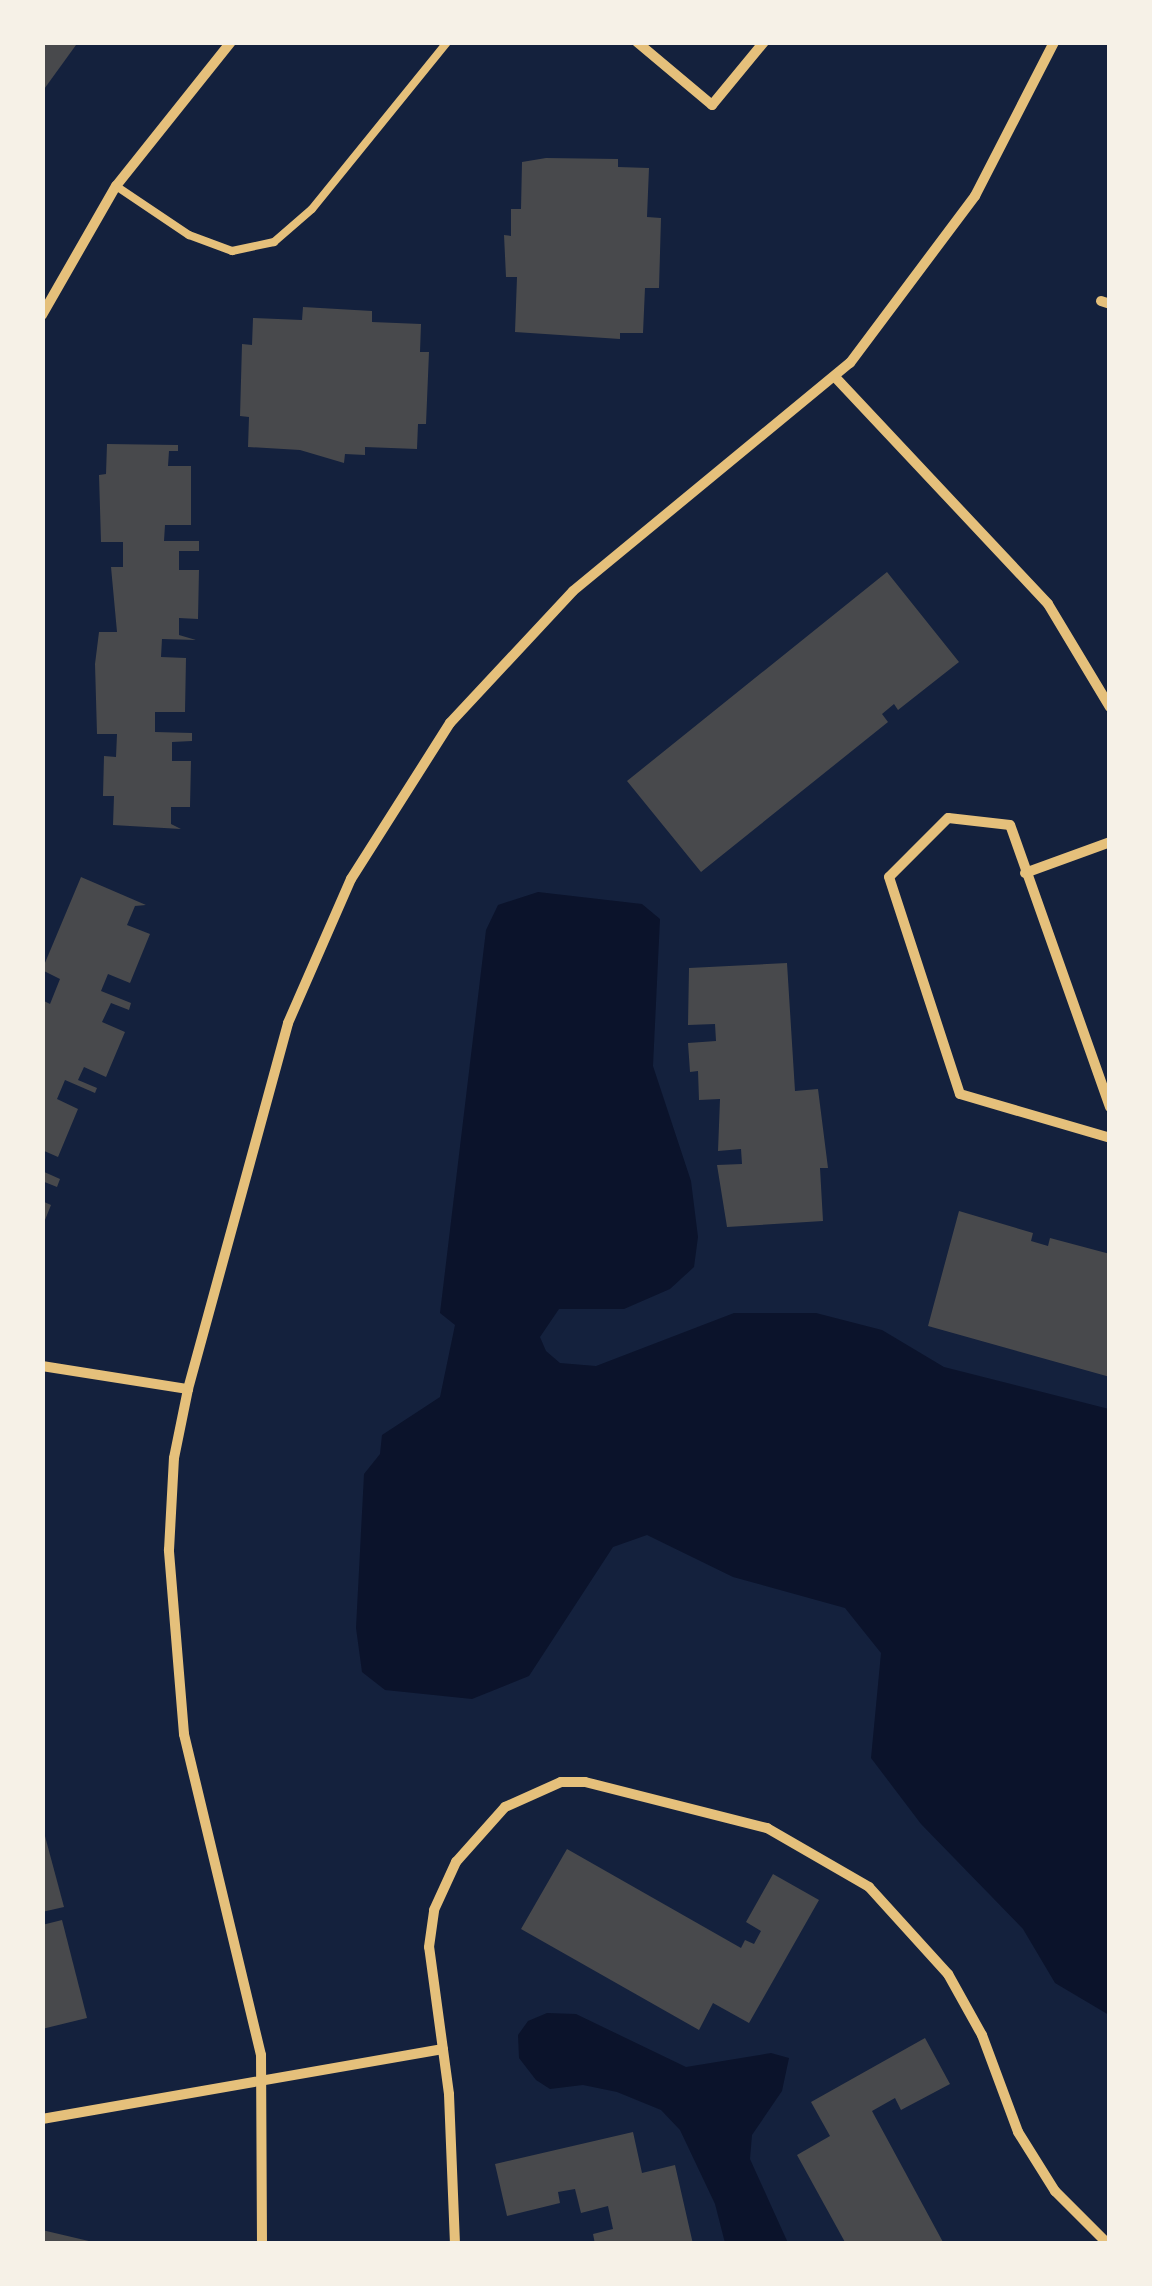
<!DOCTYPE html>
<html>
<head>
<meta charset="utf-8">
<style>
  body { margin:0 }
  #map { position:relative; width:1152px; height:2286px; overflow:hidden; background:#14213d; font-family:Mulish,sans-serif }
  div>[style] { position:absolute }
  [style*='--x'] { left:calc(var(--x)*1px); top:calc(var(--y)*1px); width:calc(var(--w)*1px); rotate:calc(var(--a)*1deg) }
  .water>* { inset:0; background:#0b132b }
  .building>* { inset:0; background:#48494c }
  .service>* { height:8px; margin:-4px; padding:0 4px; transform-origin:4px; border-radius:4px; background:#e5c07b }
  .minor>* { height:10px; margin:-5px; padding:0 5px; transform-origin:5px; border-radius:5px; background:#e5c07b }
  span { translate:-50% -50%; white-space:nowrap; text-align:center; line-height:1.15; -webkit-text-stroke:8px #f6f1e7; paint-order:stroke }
  .frame { position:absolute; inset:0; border:45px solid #f6f1e7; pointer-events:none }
</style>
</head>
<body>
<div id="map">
  <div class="water">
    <div style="clip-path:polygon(538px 892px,642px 904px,660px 919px,653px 1066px,691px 1181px,698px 1237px,694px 1267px,670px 1289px,624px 1309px,559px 1309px,540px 1337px,546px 1351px,560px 1363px,596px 1366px,734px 1313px,816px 1313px,882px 1330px,944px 1367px,1109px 1409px,1109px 2015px,1055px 1983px,1023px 1929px,921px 1824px,871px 1758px,881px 1653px,845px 1608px,733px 1577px,647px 1535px,613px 1547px,529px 1676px,472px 1699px,385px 1690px,362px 1672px,356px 1628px,364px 1474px,380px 1454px,382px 1435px,440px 1397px,455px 1325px,440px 1313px,486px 930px,498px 905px)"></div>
    <div style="clip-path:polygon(547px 2013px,576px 2014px,686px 2067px,771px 2053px,789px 2058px,782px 2091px,752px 2135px,750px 2159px,788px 2243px,725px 2243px,715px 2204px,680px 2130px,661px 2110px,617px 2092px,583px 2085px,550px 2089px,536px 2080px,519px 2058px,518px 2035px,528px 2021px)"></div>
  </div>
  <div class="building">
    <div style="clip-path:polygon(42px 42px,76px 45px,42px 92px)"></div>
    <div style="clip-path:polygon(546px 158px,618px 159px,618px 167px,649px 168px,647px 217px,661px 218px,659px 288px,645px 288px,643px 333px,620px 333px,620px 339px,515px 332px,517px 277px,506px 277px,504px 235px,511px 236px,511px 209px,521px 209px,522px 162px)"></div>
    <div style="clip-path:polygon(303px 307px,372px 311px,372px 322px,421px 324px,420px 352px,429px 352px,426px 424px,418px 424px,417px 449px,365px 447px,365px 455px,345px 454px,344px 463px,300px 450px,248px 447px,249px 417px,240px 416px,242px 344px,252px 345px,253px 318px,302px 320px)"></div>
    <div style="clip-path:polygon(107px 444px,178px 445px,178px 451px,169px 451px,168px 466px,191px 466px,191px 525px,165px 525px,164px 541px,199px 541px,199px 551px,179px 551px,179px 570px,199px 570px,198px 619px,179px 618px,179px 635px,196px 640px,162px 639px,161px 657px,186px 658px,185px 712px,155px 712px,155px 732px,192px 733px,192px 741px,172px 742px,172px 761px,191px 761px,190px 807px,171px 807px,171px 824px,181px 829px,113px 825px,114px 796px,103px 796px,104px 756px,116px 757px,117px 734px,97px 734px,95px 664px,99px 632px,117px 632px,111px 567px,123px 567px,123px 542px,101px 542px,99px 475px,106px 474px)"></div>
    <div style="clip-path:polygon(887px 572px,959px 662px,898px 710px,894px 704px,882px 714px,888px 722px,701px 872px,627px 781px)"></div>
    <div style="clip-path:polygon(81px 877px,146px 905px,135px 906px,127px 925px,150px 934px,130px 983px,108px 974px,101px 991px,131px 1003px,129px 1010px,111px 1003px,102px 1022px,125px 1032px,106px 1077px,84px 1067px,78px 1080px,97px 1088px,95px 1093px,65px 1080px,57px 1099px,78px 1109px,58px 1157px,42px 1150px,42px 1000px,50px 1004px,60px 979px,42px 970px)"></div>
    <div style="clip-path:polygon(787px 963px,795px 1091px,818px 1089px,828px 1168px,820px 1168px,823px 1221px,727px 1227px,717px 1165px,742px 1164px,741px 1149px,718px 1151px,720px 1099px,699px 1100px,698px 1071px,690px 1072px,688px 1043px,716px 1041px,715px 1024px,688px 1025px,689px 968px)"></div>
    <div style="clip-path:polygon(42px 1171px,60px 1179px,57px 1187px,42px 1181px)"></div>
    <div style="clip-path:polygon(42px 1201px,51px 1205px,43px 1225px,42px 1225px)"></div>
    <div style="clip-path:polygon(959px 1211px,1033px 1233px,1031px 1241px,1048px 1246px,1050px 1238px,1110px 1254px,1110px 1377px,928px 1326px)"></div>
    <div style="clip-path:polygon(42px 1825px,64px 1907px,42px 1912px)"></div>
    <div style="clip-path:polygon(567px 1849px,741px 1948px,745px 1940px,754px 1944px,761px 1931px,746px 1922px,773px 1874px,819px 1900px,749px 2023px,713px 2003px,699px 2030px,521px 1929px)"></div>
    <div style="clip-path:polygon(62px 1920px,87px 2018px,42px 2029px,42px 1925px)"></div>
    <div style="clip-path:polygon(925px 2038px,950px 2084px,901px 2110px,895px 2098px,872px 2111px,944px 2244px,846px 2244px,797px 2155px,830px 2136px,811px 2102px)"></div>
    <div style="clip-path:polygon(633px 2132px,642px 2173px,675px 2165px,693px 2244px,595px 2244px,593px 2234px,613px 2229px,608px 2206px,581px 2213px,575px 2189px,558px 2192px,560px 2203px,507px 2216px,495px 2164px)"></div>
    <div style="clip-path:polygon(42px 2230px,93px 2242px,93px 2244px,42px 2244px)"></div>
  </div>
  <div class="service">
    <div style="--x:116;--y:186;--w:88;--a:33.9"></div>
    <div style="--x:189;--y:235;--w:46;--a:20.4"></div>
    <div style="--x:232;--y:251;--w:43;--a:-12.1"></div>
    <div style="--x:274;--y:242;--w:50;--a:-41"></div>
    <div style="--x:312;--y:209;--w:215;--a:-51"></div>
  </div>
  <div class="minor">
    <div style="--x:637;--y:42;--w:98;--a:40"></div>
    <div style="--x:712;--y:105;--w:82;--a:-50.5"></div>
    <div style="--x:1101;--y:301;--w:9;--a:18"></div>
    <div style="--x:42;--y:315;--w:149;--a:-60.2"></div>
    <div style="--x:116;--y:186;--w:184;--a:-51.4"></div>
    <div style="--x:835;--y:377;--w:311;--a:46.8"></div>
    <div style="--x:1048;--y:604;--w:120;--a:59"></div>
    <div style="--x:1025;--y:873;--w:90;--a:-20"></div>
    <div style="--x:1110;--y:1107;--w:299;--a:-109.5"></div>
    <div style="--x:1010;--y:825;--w:62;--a:-173.6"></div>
    <div style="--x:948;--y:818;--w:83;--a:135"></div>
    <div style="--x:889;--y:877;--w:228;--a:71.9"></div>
    <div style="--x:960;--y:1094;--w:156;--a:16.3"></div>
    <div style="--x:42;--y:1366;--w:148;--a:9"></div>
    <div style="--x:42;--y:2119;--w:407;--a:-9.9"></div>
    <div style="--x:262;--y:2244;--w:189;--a:-90.3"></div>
    <div style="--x:261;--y:2055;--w:330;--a:-103.5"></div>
    <div style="--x:184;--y:1734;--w:185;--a:-94.7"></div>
    <div style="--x:169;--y:1550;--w:92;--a:-86.9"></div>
    <div style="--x:174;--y:1458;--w:70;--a:-78.5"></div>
    <div style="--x:188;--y:1389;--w:379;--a:-74.7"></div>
    <div style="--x:288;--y:1023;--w:157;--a:-66.4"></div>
    <div style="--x:351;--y:879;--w:185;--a:-57.6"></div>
    <div style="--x:450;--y:723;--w:180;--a:-47"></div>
    <div style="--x:573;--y:591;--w:359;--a:-39.5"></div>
    <div style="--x:850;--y:363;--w:209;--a:-53.2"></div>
    <div style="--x:975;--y:196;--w:173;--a:-62.8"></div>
    <div style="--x:455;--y:2244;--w:150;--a:-92.3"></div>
    <div style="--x:449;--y:2094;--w:148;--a:-97.7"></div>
    <div style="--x:429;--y:1947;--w:37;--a:-82"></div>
    <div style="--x:434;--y:1910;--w:53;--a:-65.4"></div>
    <div style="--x:456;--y:1862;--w:74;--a:-48.3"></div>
    <div style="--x:505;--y:1807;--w:61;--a:-24.1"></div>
    <div style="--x:561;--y:1782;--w:24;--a:0"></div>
    <div style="--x:585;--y:1782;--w:188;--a:14.2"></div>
    <div style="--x:767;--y:1828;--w:118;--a:30"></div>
    <div style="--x:869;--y:1887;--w:118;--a:47.8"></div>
    <div style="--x:948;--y:1974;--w:70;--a:60.9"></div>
    <div style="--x:982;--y:2035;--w:103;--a:69.6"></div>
    <div style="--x:1018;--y:2132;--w:70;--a:57.9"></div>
    <div style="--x:1055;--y:2191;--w:75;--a:45"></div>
  </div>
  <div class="frame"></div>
</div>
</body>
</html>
